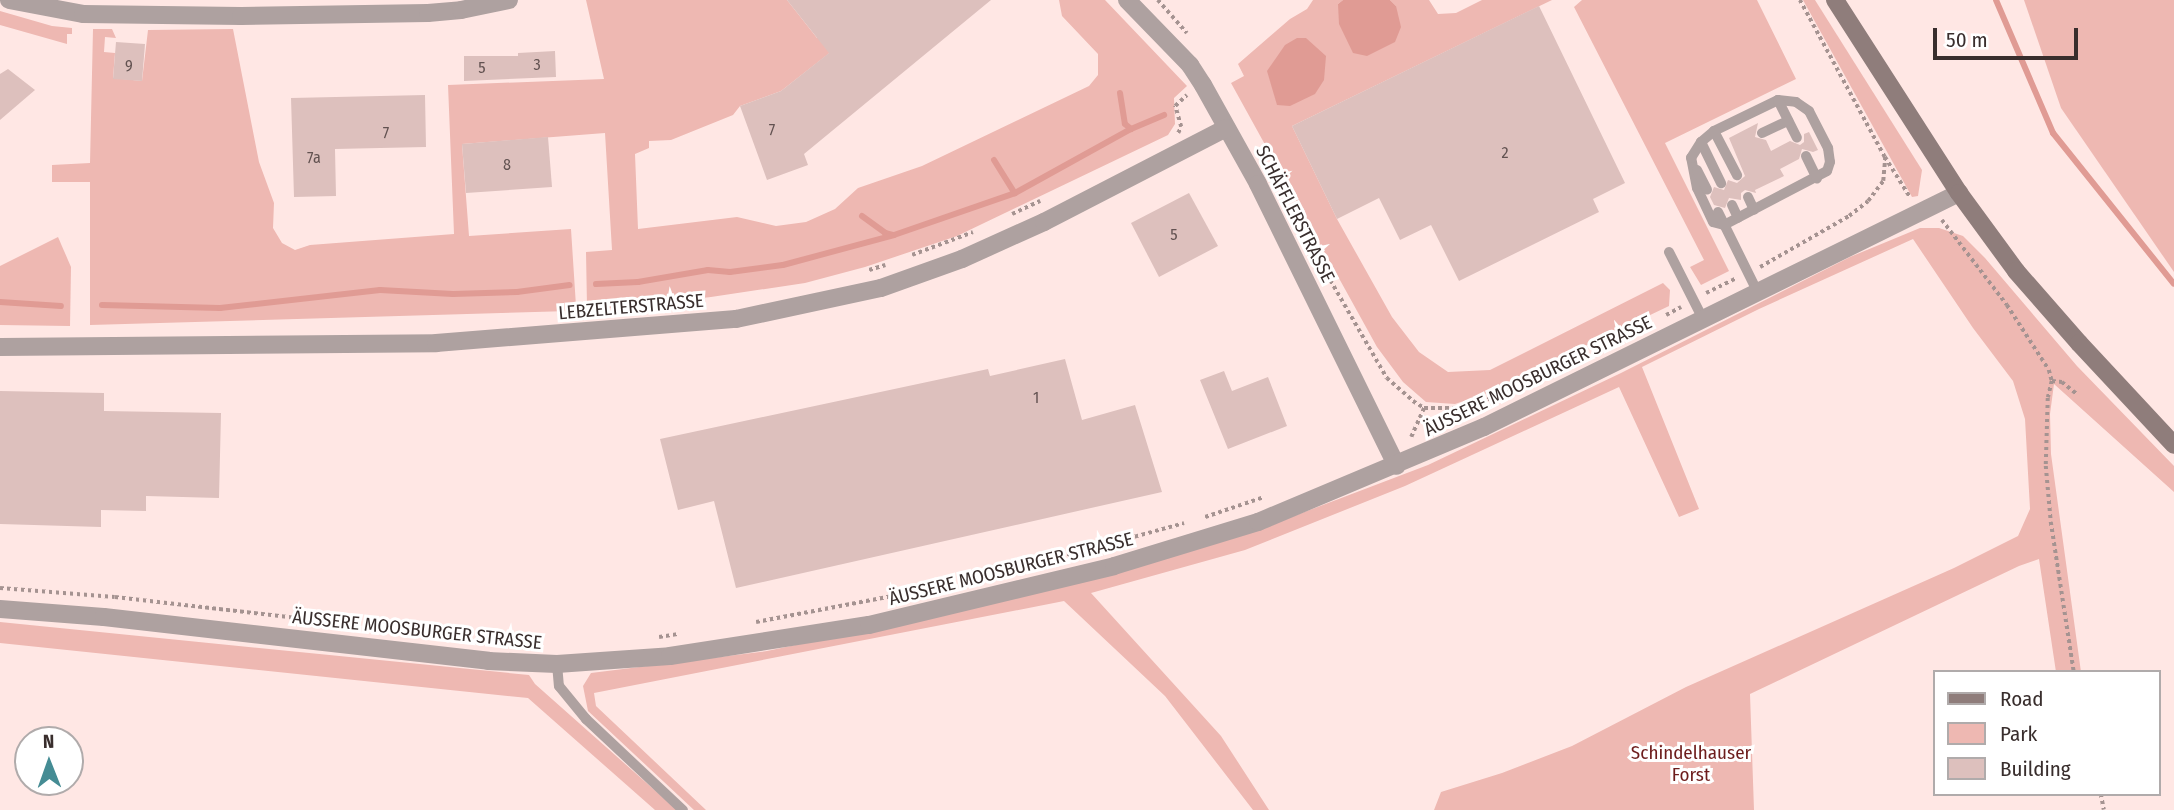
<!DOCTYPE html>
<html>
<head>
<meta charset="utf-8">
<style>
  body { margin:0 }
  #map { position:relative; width:2174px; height:810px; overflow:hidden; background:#ffe7e4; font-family:"Fira Sans Condensed",sans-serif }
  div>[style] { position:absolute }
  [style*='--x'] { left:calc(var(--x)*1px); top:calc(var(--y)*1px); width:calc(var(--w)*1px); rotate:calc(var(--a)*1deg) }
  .green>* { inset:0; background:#eeb8b2 }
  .water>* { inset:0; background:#e09b94 }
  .stream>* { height:6px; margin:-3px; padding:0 3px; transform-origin:3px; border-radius:3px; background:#e09b94 }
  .building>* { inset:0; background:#ddc0bd }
  .path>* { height:3.5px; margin-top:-1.75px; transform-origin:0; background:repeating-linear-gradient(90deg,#a59391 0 3.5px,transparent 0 7px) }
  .service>* { height:10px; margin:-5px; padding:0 5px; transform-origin:5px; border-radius:5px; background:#aea1a0 }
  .minor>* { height:18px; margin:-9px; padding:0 9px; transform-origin:9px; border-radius:9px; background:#aea1a0 }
  .tertiary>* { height:18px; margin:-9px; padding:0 9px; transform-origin:9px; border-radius:9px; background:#aea1a0 }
  .secondary>* { height:18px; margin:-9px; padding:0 9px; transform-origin:9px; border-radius:9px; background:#8f7d7b }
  span { translate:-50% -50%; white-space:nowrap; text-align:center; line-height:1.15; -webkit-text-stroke:6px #fff; paint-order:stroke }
  .number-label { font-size:16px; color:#625251 }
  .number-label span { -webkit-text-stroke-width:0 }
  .street-label { font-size:19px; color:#392e2d }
  .park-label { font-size:19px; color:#6d1d1c }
  .legend { position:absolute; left:1933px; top:670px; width:228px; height:126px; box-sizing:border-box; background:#fff; border:2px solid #b0abab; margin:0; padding:9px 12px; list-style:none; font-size:21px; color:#392e2d }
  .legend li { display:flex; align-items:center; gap:14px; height:35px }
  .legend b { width:35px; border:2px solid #b0abab }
  .north { position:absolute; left:14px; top:726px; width:70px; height:70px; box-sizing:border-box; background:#fff; border:2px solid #b0abab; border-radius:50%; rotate:359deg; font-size:19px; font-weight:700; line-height:28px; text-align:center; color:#392e2d }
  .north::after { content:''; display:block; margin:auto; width:24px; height:32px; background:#458c94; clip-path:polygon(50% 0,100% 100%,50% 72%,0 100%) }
  .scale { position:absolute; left:1933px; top:28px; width:145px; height:32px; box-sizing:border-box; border:4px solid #392e2d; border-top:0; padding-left:9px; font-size:21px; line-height:24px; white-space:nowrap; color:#392e2d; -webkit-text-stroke:5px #fff; paint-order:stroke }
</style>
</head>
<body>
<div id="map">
  <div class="green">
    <div style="clip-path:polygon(586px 0,787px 0,817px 38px,867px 0,897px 0,781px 91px,740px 106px,733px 115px,671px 140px,649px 141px,649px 148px,635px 154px,638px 229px,737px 217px,776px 226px,806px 222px,835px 209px,858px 188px,922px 166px,1089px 86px,1098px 75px,1098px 54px,1062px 16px,1059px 0,1105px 0,1187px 86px,1174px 98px,1175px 124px,1168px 135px,957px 236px,865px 267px,805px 283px,711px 297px,594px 310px,587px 306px,586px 252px,612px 250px,605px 133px,462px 144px,469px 236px,571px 229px,576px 306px,570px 311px,90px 325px,90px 182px,52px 182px,52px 165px,90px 163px,93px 29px,112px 29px,116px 38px,105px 37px,104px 52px,115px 53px,113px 78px,142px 81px,148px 30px,233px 29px,259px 162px,274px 203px,273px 228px,282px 243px,295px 250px,310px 245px,454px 234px,448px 85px,604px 79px)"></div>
    <div style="clip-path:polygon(1313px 0,1343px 0,1338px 4px,1396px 6px,1390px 0,1429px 0,1438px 14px,1456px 13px,1482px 0,1552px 0,1292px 126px,1337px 219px,1392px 317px,1419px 352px,1448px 372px,1490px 370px,1663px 283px,1670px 290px,1669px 306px,1487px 393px,1455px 404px,1426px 402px,1403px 382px,1377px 347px,1231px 83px,1244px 76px,1238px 64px,1290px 19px,1307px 9px)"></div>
    <div style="clip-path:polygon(1582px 0,1757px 0,1796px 79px,1665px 143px,1729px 271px,1701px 285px,1690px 267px,1704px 260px,1574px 7px)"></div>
    <div style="clip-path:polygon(1803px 0,1815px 0,1922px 170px,1918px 196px,1912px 197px)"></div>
    <div style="clip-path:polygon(2024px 0,2174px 0,2174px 272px,2061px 108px)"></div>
    <div style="clip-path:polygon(0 11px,52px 26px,72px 28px,72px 34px,67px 34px,67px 44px,0 25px)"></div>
    <div style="clip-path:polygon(1920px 228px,1939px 228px,1963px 236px,1985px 258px,2077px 366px,2174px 466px,2174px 492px,2054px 384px,2050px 414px,2051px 454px,2081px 672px,2056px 672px,2039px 559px,2019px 566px,1750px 694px,1754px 810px,1434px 810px,1441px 792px,1502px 773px,1572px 746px,1686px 687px,1954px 568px,2018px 536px,2030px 509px,2025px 419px,2013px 381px,1973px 328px,1913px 239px,1759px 309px,1642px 367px,1699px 509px,1679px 517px,1619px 387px,1405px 486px,1245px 550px,1091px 593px,1221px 736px,1269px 810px,1253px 810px,1165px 696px,1064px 601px,594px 693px,596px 706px,706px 810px,694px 810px,588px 711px,583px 686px,591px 673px,767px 651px,938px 615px,1244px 535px,1428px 465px,1621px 373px,1850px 257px)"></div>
    <div style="clip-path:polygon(58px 237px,71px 267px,70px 326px,0 325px,0 266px)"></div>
    <div style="clip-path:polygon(0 622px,529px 675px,535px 684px,677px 810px,655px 810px,528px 698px,0 643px)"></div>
  </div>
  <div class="water">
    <div style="clip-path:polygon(1343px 0,1390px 0,1396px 6px,1401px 27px,1395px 42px,1367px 56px,1353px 53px,1339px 24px,1338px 4px)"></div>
    <div style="clip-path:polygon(1297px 38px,1306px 38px,1326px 56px,1324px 80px,1315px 94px,1290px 106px,1277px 105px,1267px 71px,1285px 45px)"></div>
  </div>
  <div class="stream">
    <div style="--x:1996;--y:0;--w:145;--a:66.8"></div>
    <div style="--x:2053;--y:133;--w:193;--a:51.3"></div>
    <div style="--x:1120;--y:93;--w:31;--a:81"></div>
    <div style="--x:1125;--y:124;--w:8;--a:40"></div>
    <div style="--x:994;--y:160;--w:39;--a:58"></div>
    <div style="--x:862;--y:216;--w:29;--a:36"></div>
    <div style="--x:885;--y:233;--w:8;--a:14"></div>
    <div style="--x:596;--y:284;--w:42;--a:-2.7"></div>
    <div style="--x:638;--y:282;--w:71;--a:-9.7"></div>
    <div style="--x:708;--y:270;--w:22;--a:5"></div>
    <div style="--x:730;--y:272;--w:53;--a:-7.5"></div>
    <div style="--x:783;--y:265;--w:115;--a:-15.1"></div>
    <div style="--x:894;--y:235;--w:128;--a:-19.1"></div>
    <div style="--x:1015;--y:193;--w:132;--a:-28.9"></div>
    <div style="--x:1131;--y:129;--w:36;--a:-23"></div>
    <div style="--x:0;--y:302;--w:61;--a:3.8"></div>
    <div style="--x:102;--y:305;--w:118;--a:1.5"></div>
    <div style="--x:220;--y:308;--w:161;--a:-6.4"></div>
    <div style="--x:380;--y:290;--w:73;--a:3.1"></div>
    <div style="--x:453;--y:294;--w:64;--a:-1.8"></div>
    <div style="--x:517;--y:292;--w:53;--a:-7.5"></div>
  </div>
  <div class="building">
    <div style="clip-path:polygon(787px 0,991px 0,804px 154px,808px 165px,767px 180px,740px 106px,781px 91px,829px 53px)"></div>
    <div style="clip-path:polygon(1539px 6px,1625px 183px,1593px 199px,1599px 212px,1459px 281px,1431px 225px,1400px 240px,1379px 198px,1337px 219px,1292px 126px)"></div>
    <div style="clip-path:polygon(116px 42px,145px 44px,142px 81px,113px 79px)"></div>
    <div style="clip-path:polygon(555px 51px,556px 77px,464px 81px,464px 56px,518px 56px,518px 53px)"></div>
    <div style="clip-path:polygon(8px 69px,35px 90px,0 120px,0 74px)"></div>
    <div style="clip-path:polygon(425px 95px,426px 147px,335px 149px,336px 196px,294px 197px,291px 98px)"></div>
    <div style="clip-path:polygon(1758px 123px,1755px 137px,1766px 140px,1771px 151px,1790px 141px,1800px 145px,1804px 142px,1804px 134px,1809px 132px,1818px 150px,1813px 152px,1802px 149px,1799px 159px,1780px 169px,1784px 176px,1755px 190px,1756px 193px,1745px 190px,1741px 193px,1741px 200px,1729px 198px,1725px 208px,1714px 205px,1710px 197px,1714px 187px,1724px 190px,1728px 180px,1737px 183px,1745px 176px,1729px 138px)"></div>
    <div style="clip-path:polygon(548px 137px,552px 187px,466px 193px,462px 144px)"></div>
    <div style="clip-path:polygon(1189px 193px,1218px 246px,1159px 277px,1131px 223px)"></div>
    <div style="clip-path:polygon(1065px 359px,1082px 420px,1135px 405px,1162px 492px,736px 588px,714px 501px,678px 510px,660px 439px,988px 369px,990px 376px)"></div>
    <div style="clip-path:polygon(1224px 371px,1232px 391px,1268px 377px,1287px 426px,1228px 449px,1200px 380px)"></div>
    <div style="clip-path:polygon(0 391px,104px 393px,104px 411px,221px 413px,219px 498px,146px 496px,146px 511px,101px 510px,101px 527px,0 524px)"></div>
  </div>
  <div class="path">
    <div style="--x:1158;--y:0;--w:44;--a:48.7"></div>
    <div style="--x:1800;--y:0;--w:179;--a:61.6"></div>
    <div style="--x:1885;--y:157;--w:47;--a:58"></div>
    <div style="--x:1178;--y:133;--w:7;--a:-63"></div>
    <div style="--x:1181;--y:127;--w:22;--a:-106"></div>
    <div style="--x:1175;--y:106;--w:16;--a:-43"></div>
    <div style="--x:1012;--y:214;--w:31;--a:-25"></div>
    <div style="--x:1942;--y:220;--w:107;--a:52.6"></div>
    <div style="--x:2007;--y:305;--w:77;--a:57.1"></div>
    <div style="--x:2049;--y:370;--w:11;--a:75"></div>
    <div style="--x:2052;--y:381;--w:17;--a:103"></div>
    <div style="--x:2048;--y:398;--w:68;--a:91.7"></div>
    <div style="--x:2046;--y:466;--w:56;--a:84.9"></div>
    <div style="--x:2051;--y:522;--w:152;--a:81.3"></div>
    <div style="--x:1313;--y:250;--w:148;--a:60"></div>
    <div style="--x:1387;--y:378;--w:35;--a:41"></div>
    <div style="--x:1413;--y:401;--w:13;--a:32"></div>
    <div style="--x:1424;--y:408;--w:37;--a:0"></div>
    <div style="--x:1461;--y:408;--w:51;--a:-18.4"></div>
    <div style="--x:912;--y:255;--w:65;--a:-20.7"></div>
    <div style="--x:1760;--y:267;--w:103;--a:-29.8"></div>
    <div style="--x:1849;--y:216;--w:24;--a:-38"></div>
    <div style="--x:1868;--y:201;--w:25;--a:-53"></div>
    <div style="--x:1883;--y:181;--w:24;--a:-85"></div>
    <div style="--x:869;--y:270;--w:17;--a:-17"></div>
    <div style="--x:1706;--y:293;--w:34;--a:-26"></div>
    <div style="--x:1666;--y:315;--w:17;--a:-28"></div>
    <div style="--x:2052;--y:381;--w:10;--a:6"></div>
    <div style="--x:2062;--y:382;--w:19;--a:39"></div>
    <div style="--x:1411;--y:437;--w:32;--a:-66"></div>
    <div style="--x:1205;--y:517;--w:62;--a:-18.7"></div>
    <div style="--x:1020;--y:568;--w:170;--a:-15.3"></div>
    <div style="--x:0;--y:588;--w:115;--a:4.5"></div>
    <div style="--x:115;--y:597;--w:235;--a:6.6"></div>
    <div style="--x:756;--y:622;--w:191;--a:-10.8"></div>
    <div style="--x:659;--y:637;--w:20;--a:-9"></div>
    <div style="--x:484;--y:640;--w:17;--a:3"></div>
    <div style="--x:2101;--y:794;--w:16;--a:79"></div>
  </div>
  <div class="service">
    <div style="--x:1778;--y:100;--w:18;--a:6"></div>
    <div style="--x:1796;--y:102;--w:16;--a:35"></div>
    <div style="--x:1809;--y:111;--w:42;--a:62.8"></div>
    <div style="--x:1828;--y:148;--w:14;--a:82"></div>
    <div style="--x:1830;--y:162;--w:9;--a:108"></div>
    <div style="--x:1827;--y:171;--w:116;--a:152.3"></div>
    <div style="--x:1724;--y:225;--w:11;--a:-165"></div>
    <div style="--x:1713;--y:222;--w:38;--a:-115"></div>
    <div style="--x:1697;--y:188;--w:31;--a:-101"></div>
    <div style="--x:1691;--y:158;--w:19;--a:-58"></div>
    <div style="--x:1701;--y:142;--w:17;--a:-40"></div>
    <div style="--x:1714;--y:131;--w:71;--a:-25.8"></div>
    <div style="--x:1778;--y:100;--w:42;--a:63.4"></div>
    <div style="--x:1714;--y:131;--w:50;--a:62.4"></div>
    <div style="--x:1762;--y:133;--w:29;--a:-25"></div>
    <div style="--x:1701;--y:142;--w:46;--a:64"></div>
    <div style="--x:1806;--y:156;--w:25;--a:64"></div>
    <div style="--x:1697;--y:170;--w:22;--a:63"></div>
    <div style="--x:1748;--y:197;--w:14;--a:65"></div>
    <div style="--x:1732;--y:205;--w:14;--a:65"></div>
    <div style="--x:1718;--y:212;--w:88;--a:63.7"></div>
    <div style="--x:1669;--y:252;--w:75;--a:63.1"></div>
    <div style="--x:557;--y:664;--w:22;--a:85"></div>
    <div style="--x:559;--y:686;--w:43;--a:50.7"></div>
    <div style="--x:586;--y:719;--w:133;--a:43.2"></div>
  </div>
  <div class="minor">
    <div style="--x:9;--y:0;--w:75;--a:10.7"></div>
    <div style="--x:83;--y:14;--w:158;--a:0.7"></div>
    <div style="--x:241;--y:16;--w:187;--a:-0.9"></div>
    <div style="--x:428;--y:13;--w:33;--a:-5"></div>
    <div style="--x:461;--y:10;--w:49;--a:-11.8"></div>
    <div style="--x:1127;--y:0;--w:91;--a:45.9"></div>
    <div style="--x:1190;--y:65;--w:24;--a:57"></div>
    <div style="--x:1203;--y:85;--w:113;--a:60.9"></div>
    <div style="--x:1258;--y:184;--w:314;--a:63.8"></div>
    <div style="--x:0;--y:347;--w:436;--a:-0.5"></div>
    <div style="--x:436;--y:343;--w:301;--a:-4.6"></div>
    <div style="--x:736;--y:319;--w:148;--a:-12.1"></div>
    <div style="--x:881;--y:288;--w:86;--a:-19.7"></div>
    <div style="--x:962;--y:259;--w:90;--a:-24.3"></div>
    <div style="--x:1044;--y:222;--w:205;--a:-27.3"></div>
  </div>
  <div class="tertiary">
    <div style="--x:0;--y:609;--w:104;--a:4.4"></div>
    <div style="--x:104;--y:617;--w:387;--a:6.5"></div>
    <div style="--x:488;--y:661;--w:69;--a:2.5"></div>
    <div style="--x:557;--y:664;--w:113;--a:-4"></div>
    <div style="--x:670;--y:656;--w:201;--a:-8.9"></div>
    <div style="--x:869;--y:625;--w:252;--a:-13.5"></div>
    <div style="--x:1114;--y:566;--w:151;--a:-17"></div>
    <div style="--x:1258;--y:522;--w:245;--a:-22.8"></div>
    <div style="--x:1484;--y:427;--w:530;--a:-26.23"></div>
  </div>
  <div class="secondary">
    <div style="--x:1835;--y:0;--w:229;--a:57.3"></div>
    <div style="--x:1959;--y:193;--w:97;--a:53.8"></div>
    <div style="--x:2016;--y:271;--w:96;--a:48.8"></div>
    <div style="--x:2079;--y:343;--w:139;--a:47"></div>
  </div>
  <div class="number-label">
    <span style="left:537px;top:65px">3</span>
    <span style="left:129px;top:66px">9</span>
    <span style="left:482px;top:68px">5</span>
    <span style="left:772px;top:130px">7</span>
    <span style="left:386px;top:133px">7</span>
    <span style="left:1505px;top:153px">2</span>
    <span style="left:314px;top:158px">7a</span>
    <span style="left:507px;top:165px">8</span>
    <span style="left:1174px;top:235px">5</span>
    <span style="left:1036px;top:398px">1</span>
  </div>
  <div class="street-label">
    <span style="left:1295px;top:214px;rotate:63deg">SCHÄFFLERSTRASSE</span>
    <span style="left:631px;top:307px;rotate:-5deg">LEBZELTERSTRASSE</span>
    <span style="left:1538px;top:376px;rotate:-26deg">ÄUSSERE MOOSBURGER STRASSE</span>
    <span style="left:1011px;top:569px;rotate:-14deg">ÄUSSERE MOOSBURGER STRASSE</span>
    <span style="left:417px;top:630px;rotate:6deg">ÄUSSERE MOOSBURGER STRASSE</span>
  </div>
  <div class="park-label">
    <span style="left:1691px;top:764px">Schindelhauser<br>Forst</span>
  </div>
  <ul class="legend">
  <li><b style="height:9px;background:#8f7d7b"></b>Road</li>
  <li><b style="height:19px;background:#eeb8b2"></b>Park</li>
  <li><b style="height:19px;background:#ddc0bd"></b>Building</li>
  </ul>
  <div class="north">N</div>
  <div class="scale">50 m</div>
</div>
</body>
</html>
